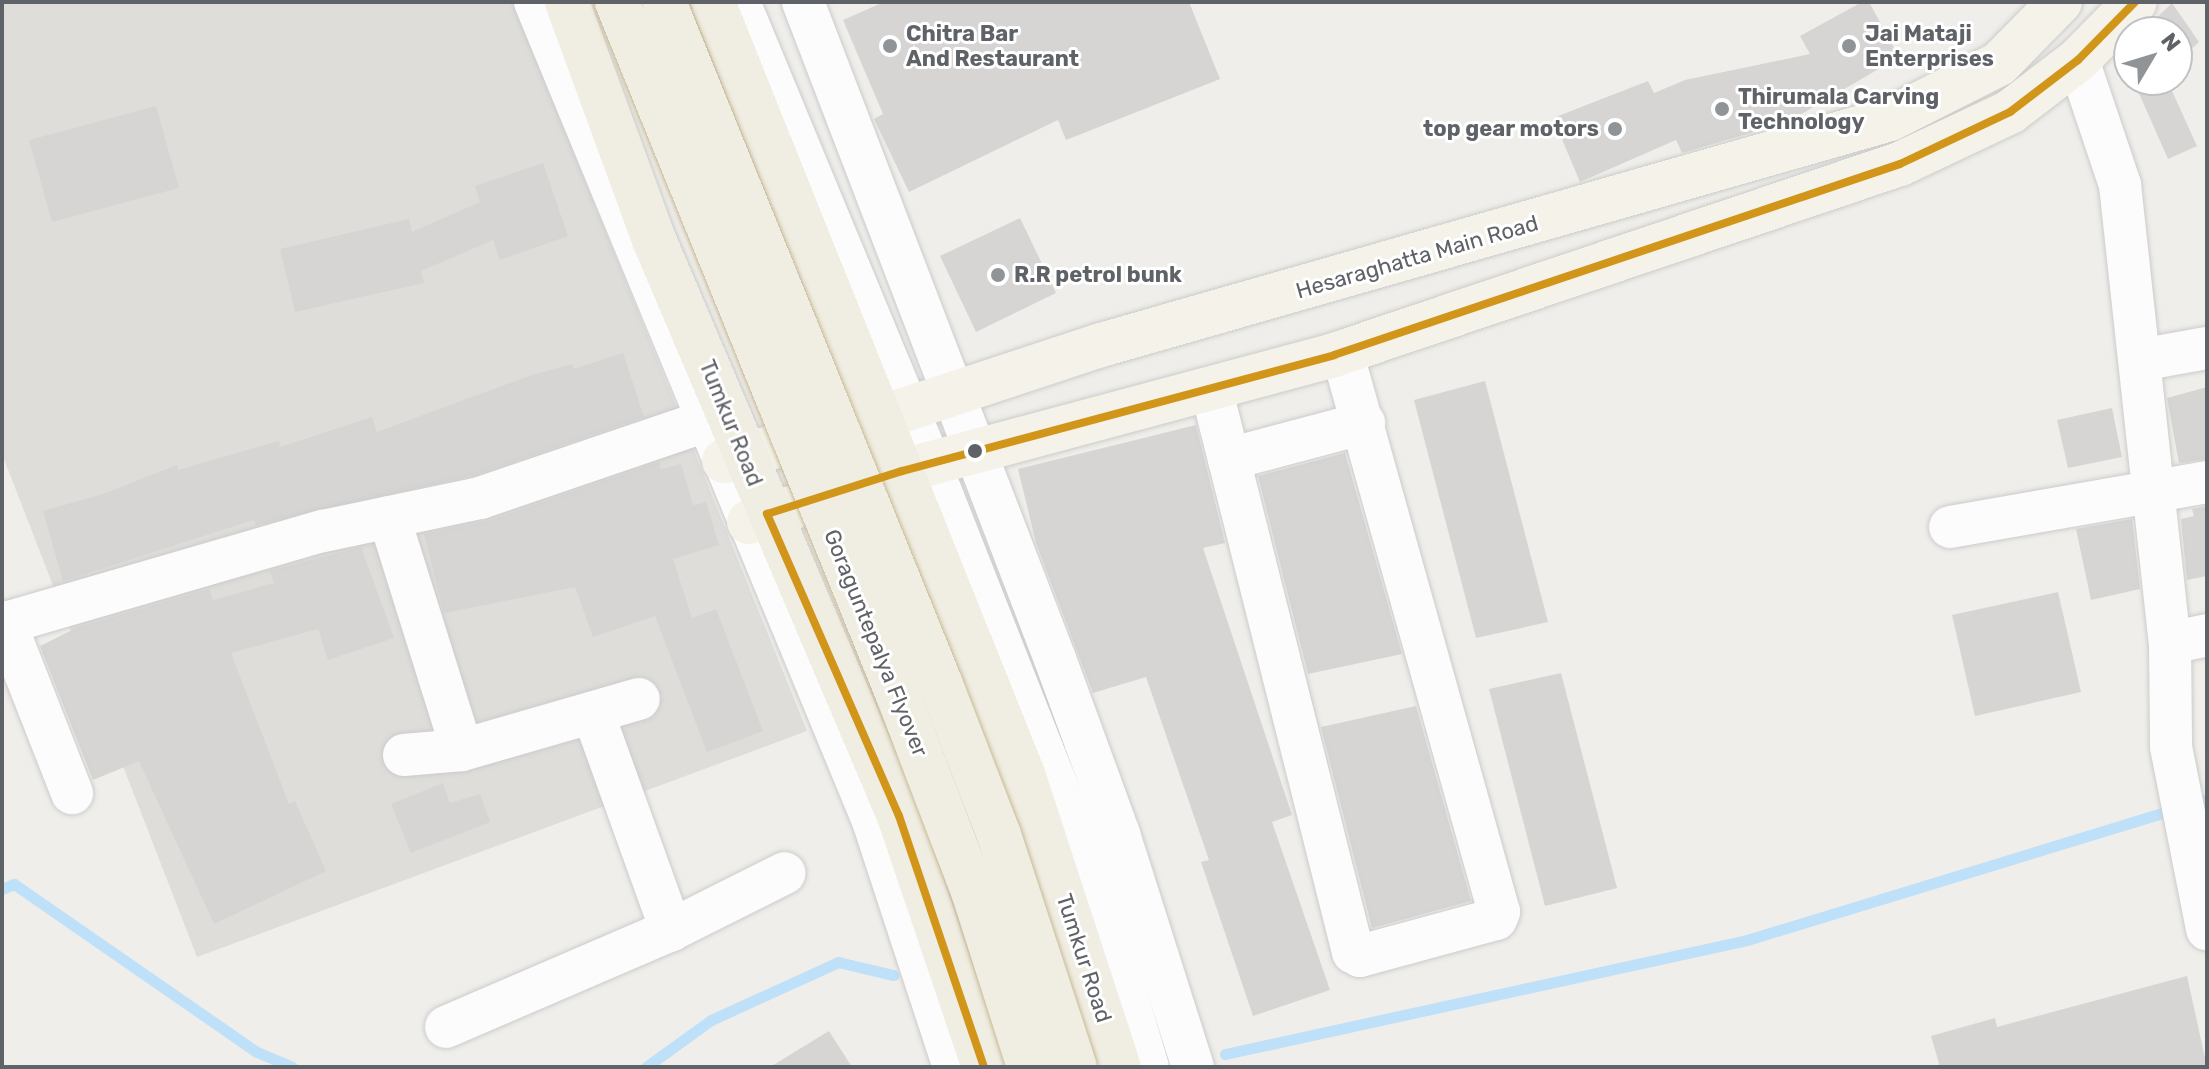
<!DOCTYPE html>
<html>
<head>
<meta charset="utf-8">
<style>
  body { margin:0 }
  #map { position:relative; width:2209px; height:1069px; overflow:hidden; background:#efeeea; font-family:Rubik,sans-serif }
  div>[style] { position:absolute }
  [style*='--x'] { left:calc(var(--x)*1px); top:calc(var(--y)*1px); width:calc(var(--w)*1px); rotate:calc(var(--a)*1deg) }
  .industrial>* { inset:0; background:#dfddda }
  .stream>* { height:11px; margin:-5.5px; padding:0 5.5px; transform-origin:5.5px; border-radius:5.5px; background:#bfe0f9 }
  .building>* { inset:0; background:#d6d5d3 }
  .roads { filter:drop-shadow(0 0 2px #cbcccc) drop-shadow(0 0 2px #cbcccc) }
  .minor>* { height:42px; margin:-21px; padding:0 21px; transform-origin:21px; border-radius:21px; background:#fdfcfc }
  .major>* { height:44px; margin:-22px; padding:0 22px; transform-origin:22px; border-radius:22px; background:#f4f2e9 }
  .highway>* { height:44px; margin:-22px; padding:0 22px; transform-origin:22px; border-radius:22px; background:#f0ede3 }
  .bridges { filter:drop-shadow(0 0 2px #c8b996) drop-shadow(0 0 2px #c8b996) }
  .highway-bridge>* { height:44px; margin:-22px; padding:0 22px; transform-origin:22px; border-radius:22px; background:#f0ede3 }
  .bus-1>* { height:8px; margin:-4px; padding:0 4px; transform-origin:4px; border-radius:4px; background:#d1951a }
  .dots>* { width:22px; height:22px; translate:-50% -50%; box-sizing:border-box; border:4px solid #fff; border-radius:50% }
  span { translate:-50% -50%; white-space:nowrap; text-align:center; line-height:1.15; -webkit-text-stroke:6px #fff; paint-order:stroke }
  .poi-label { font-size:22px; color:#5f6368; font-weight:700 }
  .left { translate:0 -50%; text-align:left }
  .right { translate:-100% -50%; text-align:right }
  .street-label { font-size:22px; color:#5f6368 }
  .frame { position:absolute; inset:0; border:4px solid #5f6368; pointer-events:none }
  .north { position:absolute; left:2113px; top:16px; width:80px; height:80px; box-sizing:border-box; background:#fff; border:2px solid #bfc1c3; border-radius:50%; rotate:52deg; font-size:22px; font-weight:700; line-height:32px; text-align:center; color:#5f6368 }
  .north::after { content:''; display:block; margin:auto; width:28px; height:36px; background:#919496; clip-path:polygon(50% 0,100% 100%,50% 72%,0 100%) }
</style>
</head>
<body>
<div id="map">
  <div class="industrial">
    <div style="clip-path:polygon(2px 2px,513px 2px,807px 731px,197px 957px,2px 454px)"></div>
  </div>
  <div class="stream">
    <div style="--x:2;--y:889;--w:13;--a:-23"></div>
    <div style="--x:14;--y:884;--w:295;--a:34.7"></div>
    <div style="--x:257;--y:1052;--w:38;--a:23"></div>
    <div style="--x:1225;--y:1054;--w:534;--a:-12.32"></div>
    <div style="--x:1747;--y:940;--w:481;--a:-17"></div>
    <div style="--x:646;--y:1067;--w:80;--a:-35.9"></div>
    <div style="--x:711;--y:1020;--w:140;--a:-24.5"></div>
    <div style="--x:838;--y:962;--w:57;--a:13.3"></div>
  </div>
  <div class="building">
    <div style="clip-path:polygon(884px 2px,1189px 2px,1220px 79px,1066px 140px,1058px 120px,909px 192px,874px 119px,883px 114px,843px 20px)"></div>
    <div style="clip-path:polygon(1862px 2px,1869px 2px,1899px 57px,1788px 122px,1682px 153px,1676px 140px,1580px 182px,1553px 118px,1648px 81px,1654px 93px,1685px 80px,1810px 54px,1800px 36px)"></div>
    <div style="clip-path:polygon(2172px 3px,2199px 42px,2177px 62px,2177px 32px,2146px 28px)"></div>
    <div style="clip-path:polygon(2139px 80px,2167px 80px,2197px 146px,2168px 159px,2134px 82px)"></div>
    <div style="clip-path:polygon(156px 106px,179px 188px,52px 222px,29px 140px)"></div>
    <div style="clip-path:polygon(543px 163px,568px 236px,500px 260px,493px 240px,421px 271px,424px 283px,295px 312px,280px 249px,409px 219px,412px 232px,480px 202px,475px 186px)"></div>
    <div style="clip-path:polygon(1020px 218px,1056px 293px,976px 332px,940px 256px)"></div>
    <div style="clip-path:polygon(623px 353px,644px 417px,474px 475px,256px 525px,254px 520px,63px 581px,43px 511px,103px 494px,177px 465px,178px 470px,279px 441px,280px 447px,372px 417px,377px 432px,532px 375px,573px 364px,574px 369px)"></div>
    <div style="clip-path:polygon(1485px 381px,1548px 622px,1476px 638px,1414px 400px)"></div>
    <div style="clip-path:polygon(2207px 387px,2207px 459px,2179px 463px,2167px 398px)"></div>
    <div style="clip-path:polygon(2112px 408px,2122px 457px,2068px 468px,2057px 420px)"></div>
    <div style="clip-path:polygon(1196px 425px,1225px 543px,1203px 548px,1292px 815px,1272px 822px,1330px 990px,1253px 1016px,1201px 862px,1209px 860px,1146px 677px,1093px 693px,1036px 543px,1018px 469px)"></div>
    <div style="clip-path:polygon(1345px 453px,1402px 654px,1308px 674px,1258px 476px)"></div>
    <div style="clip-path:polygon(659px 462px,661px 469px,681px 464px,693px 505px,706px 502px,719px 545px,673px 559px,692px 618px,716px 609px,763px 731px,707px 752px,655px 616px,593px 637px,575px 587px,444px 613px,424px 534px,488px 521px)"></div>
    <div style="clip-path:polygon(2207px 506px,2207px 576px,2187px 580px,2181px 519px,2194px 516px,2192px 509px)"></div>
    <div style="clip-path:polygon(2132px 519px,2140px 589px,2091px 600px,2076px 529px)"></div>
    <div style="clip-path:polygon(361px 547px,394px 638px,328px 660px,318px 629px,231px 653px,289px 804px,295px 801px,326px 871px,214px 924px,139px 761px,93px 780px,40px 646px,76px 628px,209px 589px,213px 600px,274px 583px,270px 571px)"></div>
    <div style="clip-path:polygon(2058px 592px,2081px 692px,1975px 716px,1952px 615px)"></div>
    <div style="clip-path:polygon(1561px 673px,1617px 888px,1545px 906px,1489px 689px)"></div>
    <div style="clip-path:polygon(1416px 706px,1471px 901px,1372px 928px,1321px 727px)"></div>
    <div style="clip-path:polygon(443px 783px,450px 803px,480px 794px,490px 822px,411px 853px,391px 804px)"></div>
    <div style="clip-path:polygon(2187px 976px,2207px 1067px,1940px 1067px,1931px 1036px,1995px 1018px,1997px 1027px)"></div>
    <div style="clip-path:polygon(829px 1031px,852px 1067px,770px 1067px)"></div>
  </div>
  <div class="roads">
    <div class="minor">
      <div style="--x:535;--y:2;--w:886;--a:67.57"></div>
      <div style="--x:873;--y:821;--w:259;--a:71.8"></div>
      <div style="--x:739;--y:2;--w:500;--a:67.5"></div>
      <div style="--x:930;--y:464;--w:432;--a:68.5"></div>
      <div style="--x:1088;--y:866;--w:210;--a:73.4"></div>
      <div style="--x:803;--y:2;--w:704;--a:69.02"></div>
      <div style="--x:1055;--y:659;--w:186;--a:69.9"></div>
      <div style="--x:1119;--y:834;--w:244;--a:72.4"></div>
      <div style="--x:2078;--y:60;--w:132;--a:71.4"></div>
      <div style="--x:2120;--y:185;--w:461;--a:83.8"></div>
      <div style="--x:2170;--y:643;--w:104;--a:89.4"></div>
      <div style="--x:2171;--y:747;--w:186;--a:78.8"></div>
      <div style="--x:2140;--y:360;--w:68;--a:-10.2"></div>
      <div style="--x:1211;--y:388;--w:582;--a:75.87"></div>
      <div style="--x:1353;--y:952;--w:8;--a:30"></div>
      <div style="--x:1360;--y:956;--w:141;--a:-15.2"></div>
      <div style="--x:1496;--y:919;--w:8;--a:-67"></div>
      <div style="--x:1499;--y:912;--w:582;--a:-105.66"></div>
      <div style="--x:1229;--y:459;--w:140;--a:-14.9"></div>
      <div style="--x:389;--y:517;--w:244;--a:72.6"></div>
      <div style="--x:1950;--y:527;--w:261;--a:-9.9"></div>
      <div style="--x:5;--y:622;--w:184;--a:68.6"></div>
      <div style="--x:2;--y:624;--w:334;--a:-16.2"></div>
      <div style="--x:323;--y:531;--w:160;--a:-11.9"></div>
      <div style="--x:480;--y:498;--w:239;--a:-18.8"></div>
      <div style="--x:2170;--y:643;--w:38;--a:-12"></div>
      <div style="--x:593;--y:713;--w:231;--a:70.2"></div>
      <div style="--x:404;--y:755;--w:58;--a:-4.9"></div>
      <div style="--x:462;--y:750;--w:184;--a:-16.1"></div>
      <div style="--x:446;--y:1027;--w:245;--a:-23.3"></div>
      <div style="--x:671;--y:930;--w:127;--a:-26.6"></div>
    </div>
    <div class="major">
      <div style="--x:724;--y:461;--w:190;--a:-15.9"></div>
      <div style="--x:907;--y:409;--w:204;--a:-18.3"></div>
      <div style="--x:1101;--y:345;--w:821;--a:-15.98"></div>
      <div style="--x:1890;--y:119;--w:122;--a:-26.8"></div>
      <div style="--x:1999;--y:64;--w:87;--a:-45.5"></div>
      <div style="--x:749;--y:522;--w:161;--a:-18.4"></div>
      <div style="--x:902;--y:471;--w:447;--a:-15"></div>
      <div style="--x:1334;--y:355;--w:597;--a:-18.65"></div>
      <div style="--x:1900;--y:164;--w:122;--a:-25.3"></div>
      <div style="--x:2010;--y:112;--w:86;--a:-37.4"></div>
      <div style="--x:2078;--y:60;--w:81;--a:-45.5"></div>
    </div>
    <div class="highway">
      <div style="--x:567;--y:2;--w:256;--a:69.9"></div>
      <div style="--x:655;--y:242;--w:624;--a:66.97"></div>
      <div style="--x:899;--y:816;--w:265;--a:71.3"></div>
      <div style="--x:713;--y:2;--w:832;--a:68.12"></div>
      <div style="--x:1023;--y:774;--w:308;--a:71.9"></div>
    </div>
  </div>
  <div class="bridges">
    <div class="highway-bridge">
      <div style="--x:617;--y:2;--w:748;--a:67.93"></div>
      <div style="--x:898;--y:695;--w:210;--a:69.1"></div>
      <div style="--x:973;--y:891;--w:185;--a:72.3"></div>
      <div style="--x:664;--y:2;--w:737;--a:67.92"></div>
      <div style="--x:941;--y:685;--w:161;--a:68.9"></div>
      <div style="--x:999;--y:835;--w:244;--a:71.9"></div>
    </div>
  </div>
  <div class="bus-1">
    <div style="--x:984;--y:1067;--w:265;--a:-108.7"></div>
    <div style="--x:899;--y:816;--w:330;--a:-113.6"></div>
    <div style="--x:767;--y:514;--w:142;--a:-17.7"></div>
    <div style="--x:902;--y:471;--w:447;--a:-15"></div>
    <div style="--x:1334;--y:355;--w:597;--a:-18.65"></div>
    <div style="--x:1900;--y:164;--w:122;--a:-25.3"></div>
    <div style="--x:2010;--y:112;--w:86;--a:-37.4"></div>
    <div style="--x:2078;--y:60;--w:81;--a:-45.5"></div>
  </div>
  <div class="dots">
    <div style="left:890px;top:46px;background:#919496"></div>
    <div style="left:1849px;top:46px;background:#919496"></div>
    <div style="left:1722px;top:109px;background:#919496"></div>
    <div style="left:1615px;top:129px;background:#919496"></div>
    <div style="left:998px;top:275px;background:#919496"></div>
    <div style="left:975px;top:451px;background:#5f6368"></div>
  </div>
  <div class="poi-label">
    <span class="left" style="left:906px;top:46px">Chitra Bar<br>And Restaurant</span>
    <span class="left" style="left:1865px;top:46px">Jai Mataji<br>Enterprises</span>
    <span class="left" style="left:1738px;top:109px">Thirumala Carving<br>Technology</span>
    <span class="right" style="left:1599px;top:129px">top gear motors</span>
    <span class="left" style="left:1014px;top:275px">R.R petrol bunk</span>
  </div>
  <div class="street-label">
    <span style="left:1417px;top:257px;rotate:-16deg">Hesaraghatta Main Road</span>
    <span style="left:731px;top:423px;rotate:68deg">Tumkur Road</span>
    <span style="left:876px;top:643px;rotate:68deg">Goraguntepalya Flyover</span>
    <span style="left:1084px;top:958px;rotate:72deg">Tumkur Road</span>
  </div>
  <div class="frame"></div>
  <div class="north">N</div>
</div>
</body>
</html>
